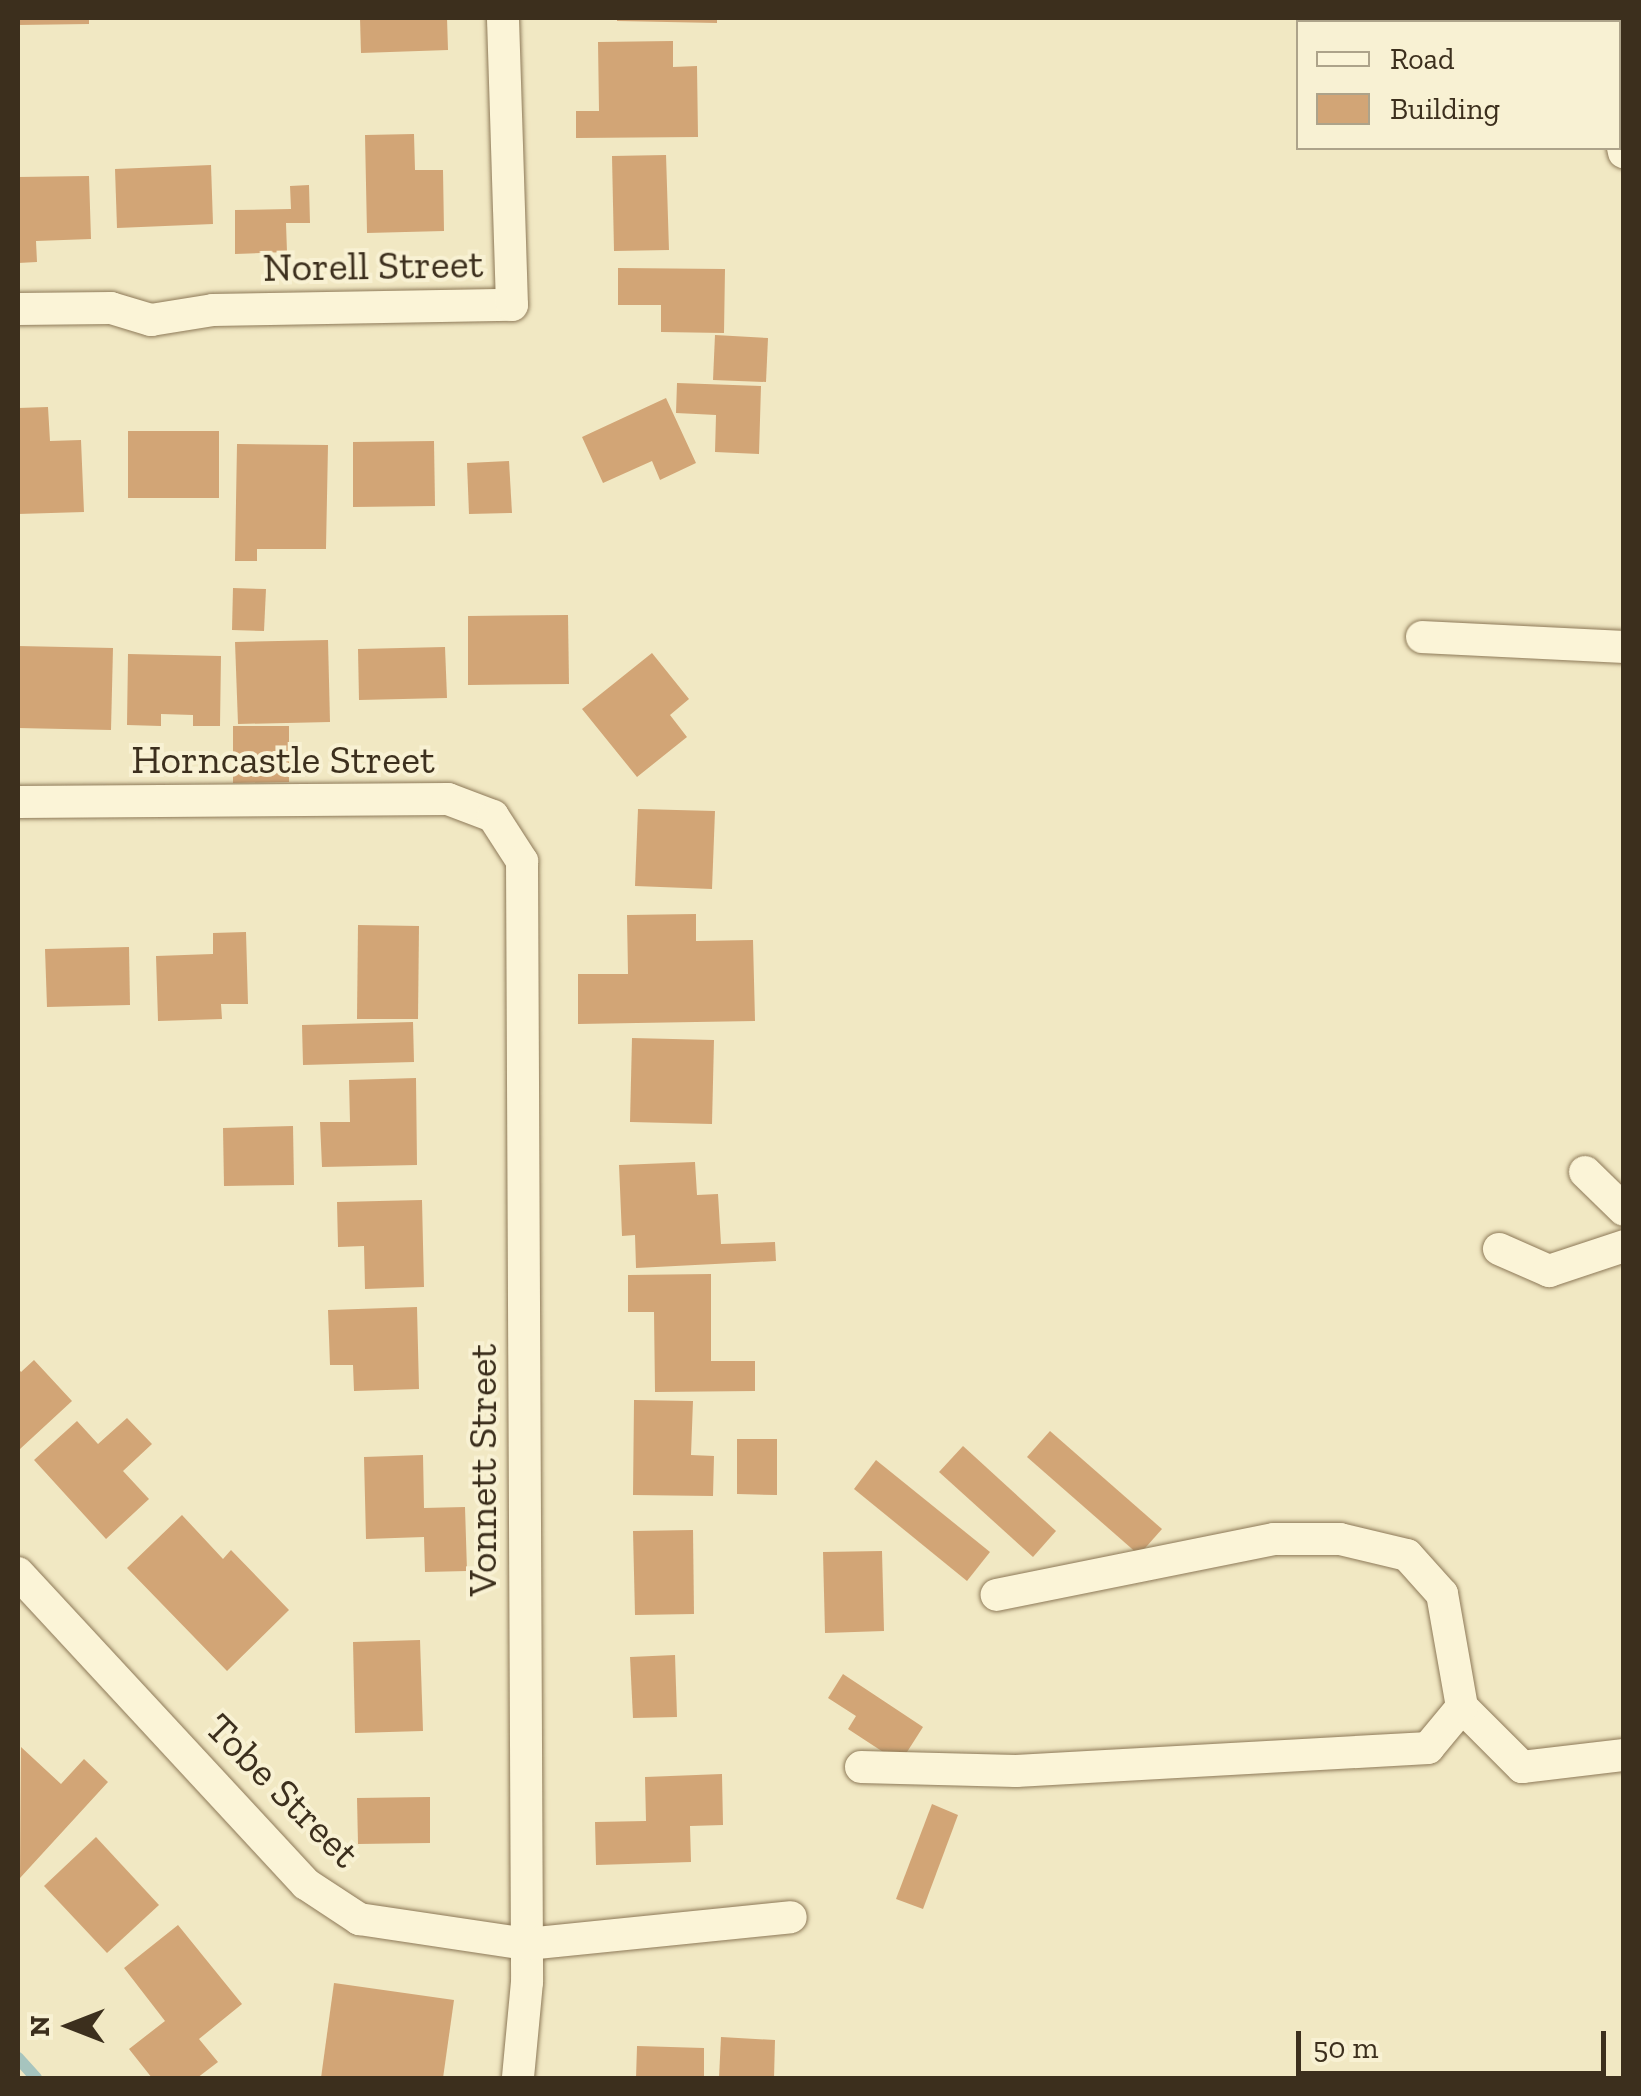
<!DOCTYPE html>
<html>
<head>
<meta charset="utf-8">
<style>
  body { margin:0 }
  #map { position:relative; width:1641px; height:2096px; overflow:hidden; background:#f1e8c3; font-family:"Zilla Slab",serif }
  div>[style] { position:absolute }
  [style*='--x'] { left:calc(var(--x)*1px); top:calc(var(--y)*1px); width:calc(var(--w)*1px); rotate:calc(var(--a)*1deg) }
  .stream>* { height:12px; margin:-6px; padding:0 6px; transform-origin:6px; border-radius:6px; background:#a6c4be }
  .building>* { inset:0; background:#d2a576 }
  .roads { filter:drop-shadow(0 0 2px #8d7958) drop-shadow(0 0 2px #8d7958) }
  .minor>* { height:32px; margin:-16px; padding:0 16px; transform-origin:16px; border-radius:16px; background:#fbf4d7 }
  span { translate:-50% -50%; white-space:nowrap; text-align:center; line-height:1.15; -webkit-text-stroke:8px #f8f1d3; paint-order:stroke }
  .street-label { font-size:40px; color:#3c2f1d }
  .frame { position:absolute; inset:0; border:20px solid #3c2f1d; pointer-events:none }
  .legend { position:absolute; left:1296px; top:20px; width:325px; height:130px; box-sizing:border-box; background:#f8f1d3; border:2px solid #ada38a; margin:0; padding:12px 18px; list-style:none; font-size:30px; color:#3c2f1d }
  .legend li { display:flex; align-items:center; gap:20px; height:50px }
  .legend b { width:50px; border:2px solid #ada38a }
  .north { position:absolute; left:20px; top:1976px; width:100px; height:100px; -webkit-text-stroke:8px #f8f1d3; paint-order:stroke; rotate:270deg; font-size:28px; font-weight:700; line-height:40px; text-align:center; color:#3c2f1d }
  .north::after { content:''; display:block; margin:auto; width:35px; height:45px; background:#3c2f1d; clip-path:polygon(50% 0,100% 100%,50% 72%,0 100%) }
  .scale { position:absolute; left:1296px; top:2031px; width:310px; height:45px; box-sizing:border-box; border:5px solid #3c2f1d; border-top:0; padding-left:12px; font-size:30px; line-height:35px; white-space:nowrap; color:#3c2f1d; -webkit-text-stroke:8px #f8f1d3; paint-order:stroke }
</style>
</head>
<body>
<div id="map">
  <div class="stream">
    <div style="--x:18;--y:2058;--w:27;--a:48"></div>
  </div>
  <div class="building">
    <div style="clip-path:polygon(18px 18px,89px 18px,89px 24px,18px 25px)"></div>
    <div style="clip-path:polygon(360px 18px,447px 18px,448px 50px,361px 53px)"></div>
    <div style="clip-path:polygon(617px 18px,717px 18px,717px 23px,617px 21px)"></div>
    <div style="clip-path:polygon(673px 41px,673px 67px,697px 66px,698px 137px,576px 138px,576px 111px,599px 111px,598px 42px)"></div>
    <div style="clip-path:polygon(414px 134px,415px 170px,443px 170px,444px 231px,367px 233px,365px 135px)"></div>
    <div style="clip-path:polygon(666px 155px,669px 250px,614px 251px,612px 156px)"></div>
    <div style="clip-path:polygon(211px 165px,213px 224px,117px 228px,115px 169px)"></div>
    <div style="clip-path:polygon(89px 176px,91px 239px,36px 241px,37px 262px,18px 263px,18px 177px)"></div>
    <div style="clip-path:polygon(309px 185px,310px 223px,286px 223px,287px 252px,235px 254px,235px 210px,291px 209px,290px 186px)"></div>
    <div style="clip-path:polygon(618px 268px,725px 269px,724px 333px,661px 332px,661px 305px,618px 305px)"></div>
    <div style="clip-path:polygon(715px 335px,768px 338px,766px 382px,713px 380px)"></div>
    <div style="clip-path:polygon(677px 383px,761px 386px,759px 454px,715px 452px,716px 415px,676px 413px)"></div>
    <div style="clip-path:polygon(666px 398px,696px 463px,660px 480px,652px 461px,603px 483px,582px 437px)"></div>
    <div style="clip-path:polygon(48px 407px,50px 441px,81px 440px,84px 512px,18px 514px,18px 408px)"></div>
    <div style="clip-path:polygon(128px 431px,219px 431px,219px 498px,128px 498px)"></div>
    <div style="clip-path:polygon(434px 441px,435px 506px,353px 507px,353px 442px)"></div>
    <div style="clip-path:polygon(237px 444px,328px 445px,326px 549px,257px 549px,257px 561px,235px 561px)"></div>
    <div style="clip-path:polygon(509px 461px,512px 513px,469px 514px,467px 463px)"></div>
    <div style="clip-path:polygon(233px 588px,266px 589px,264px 631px,232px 630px)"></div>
    <div style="clip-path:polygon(568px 615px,569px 684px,468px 685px,468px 616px)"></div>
    <div style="clip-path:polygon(328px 640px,330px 722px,238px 724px,235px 642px)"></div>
    <div style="clip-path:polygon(18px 646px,113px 648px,111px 730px,18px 728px)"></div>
    <div style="clip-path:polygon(445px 647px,447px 698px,359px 700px,358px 649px)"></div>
    <div style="clip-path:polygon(652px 653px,689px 699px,670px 715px,687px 737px,637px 777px,582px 709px)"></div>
    <div style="clip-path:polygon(128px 654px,221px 656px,220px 726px,193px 726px,193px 715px,161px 714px,161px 726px,127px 725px)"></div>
    <div style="clip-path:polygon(233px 726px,289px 726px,289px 782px,233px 783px)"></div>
    <div style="clip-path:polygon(638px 809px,715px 811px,712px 889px,635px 886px)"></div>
    <div style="clip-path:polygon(696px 914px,696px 941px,753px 940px,755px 1021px,578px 1024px,578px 974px,628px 974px,627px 915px)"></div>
    <div style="clip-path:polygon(358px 925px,419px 926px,418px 1019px,357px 1019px)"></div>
    <div style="clip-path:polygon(246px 932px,248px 1004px,221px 1004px,222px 1019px,158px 1021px,156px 956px,213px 954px,213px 933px)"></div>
    <div style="clip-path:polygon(129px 947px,130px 1005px,47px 1007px,45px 949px)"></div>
    <div style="clip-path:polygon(413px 1022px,414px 1062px,303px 1065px,302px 1025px)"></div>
    <div style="clip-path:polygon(632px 1038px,714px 1040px,712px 1124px,630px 1122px)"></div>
    <div style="clip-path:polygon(416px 1078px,417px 1165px,322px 1167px,320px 1122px,350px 1122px,349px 1080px)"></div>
    <div style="clip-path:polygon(293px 1126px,294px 1185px,224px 1186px,223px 1128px)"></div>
    <div style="clip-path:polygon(695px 1162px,697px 1195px,718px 1194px,721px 1244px,775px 1242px,776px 1261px,636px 1268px,635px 1235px,622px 1236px,619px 1165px)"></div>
    <div style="clip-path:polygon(422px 1200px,424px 1287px,365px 1289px,364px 1246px,338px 1247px,337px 1202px)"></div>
    <div style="clip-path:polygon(711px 1274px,711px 1361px,755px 1361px,755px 1391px,655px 1392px,654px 1312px,628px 1312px,628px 1275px)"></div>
    <div style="clip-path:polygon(417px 1307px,419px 1389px,354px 1391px,353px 1365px,330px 1365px,328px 1310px)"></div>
    <div style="clip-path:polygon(34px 1360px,72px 1401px,20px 1449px,18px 1368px,21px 1372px)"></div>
    <div style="clip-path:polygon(634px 1400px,693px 1401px,691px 1455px,714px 1456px,713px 1496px,633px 1495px)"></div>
    <div style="clip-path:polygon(127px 1418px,152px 1444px,123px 1471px,149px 1499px,106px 1539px,34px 1460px,77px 1421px,98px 1444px)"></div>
    <div style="clip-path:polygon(1050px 1431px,1162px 1529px,1139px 1555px,1027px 1457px)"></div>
    <div style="clip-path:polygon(737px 1439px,777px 1439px,777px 1495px,737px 1494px)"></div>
    <div style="clip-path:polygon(963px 1446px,1056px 1531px,1033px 1557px,939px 1472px)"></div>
    <div style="clip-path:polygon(423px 1455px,424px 1508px,465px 1507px,467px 1571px,425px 1572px,424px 1537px,366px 1539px,364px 1457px)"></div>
    <div style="clip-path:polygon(876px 1460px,990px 1552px,967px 1581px,854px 1489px)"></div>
    <div style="clip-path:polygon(182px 1515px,223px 1559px,231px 1550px,289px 1610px,227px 1671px,127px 1568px)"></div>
    <div style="clip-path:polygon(693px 1530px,694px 1614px,635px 1615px,633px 1531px)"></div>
    <div style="clip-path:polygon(882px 1551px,884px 1631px,825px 1633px,823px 1552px)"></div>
    <div style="clip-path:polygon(420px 1640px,423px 1731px,355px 1733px,353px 1642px)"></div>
    <div style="clip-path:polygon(675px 1655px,677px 1717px,633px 1718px,630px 1657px)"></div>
    <div style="clip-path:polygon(843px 1674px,923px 1727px,900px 1763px,848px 1729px,856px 1716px,828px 1698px)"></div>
    <div style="clip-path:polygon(21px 1747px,61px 1784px,84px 1759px,108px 1782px,20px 1878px)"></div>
    <div style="clip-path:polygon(722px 1774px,723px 1825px,690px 1826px,691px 1862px,596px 1865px,595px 1822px,646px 1821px,645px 1777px)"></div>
    <div style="clip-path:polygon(430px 1797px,430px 1843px,358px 1844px,357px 1798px)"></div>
    <div style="clip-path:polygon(932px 1804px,958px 1815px,923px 1909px,896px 1899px)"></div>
    <div style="clip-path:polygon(96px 1837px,159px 1905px,107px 1953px,44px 1886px)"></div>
    <div style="clip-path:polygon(178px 1925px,242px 2004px,199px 2039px,218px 2062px,197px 2078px,152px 2078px,129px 2049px,165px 2021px,124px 1968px)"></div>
    <div style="clip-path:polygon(334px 1983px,454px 2000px,443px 2078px,321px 2078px)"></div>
    <div style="clip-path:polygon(721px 2037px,775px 2040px,774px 2078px,719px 2078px)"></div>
    <div style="clip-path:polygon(637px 2046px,704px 2048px,704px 2078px,636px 2078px)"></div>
  </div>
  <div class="roads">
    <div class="minor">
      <div style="--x:1599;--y:18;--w:4;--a:76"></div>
      <div style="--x:1618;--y:85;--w:6;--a:-9"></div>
      <div style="--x:1618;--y:124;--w:29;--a:78"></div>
      <div style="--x:18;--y:309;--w:93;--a:-0.6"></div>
      <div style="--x:111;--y:308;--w:42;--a:16.7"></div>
      <div style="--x:151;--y:320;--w:63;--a:-9.2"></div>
      <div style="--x:213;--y:310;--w:299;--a:-1"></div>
      <div style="--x:512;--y:305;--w:287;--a:-91.8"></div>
      <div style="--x:1422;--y:637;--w:202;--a:2.8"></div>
      <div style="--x:18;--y:802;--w:430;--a:-0.4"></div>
      <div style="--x:448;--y:799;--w:48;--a:20.7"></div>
      <div style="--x:493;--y:816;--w:54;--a:57.2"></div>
      <div style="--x:522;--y:861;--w:1121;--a:89.74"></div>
      <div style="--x:527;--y:1982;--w:96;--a:95.4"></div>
      <div style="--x:1585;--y:1172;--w:54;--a:44.3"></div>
      <div style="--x:1499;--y:1249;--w:55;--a:23.7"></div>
      <div style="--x:1549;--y:1271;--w:79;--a:-18.4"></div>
      <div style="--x:18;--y:1573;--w:424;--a:47.2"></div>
      <div style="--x:306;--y:1884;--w:64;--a:33.4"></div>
      <div style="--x:359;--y:1919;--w:170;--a:8.5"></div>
      <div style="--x:527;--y:1944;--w:265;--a:-5.8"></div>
      <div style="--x:1462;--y:1707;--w:85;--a:45"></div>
      <div style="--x:1522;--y:1767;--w:103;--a:-6.7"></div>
      <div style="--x:861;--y:1767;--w:155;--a:1.5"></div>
      <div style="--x:1016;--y:1771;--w:413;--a:-3.2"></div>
      <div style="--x:1428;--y:1748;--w:53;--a:-50.3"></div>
      <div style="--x:1462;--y:1707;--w:115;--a:-100"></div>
      <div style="--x:1442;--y:1594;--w:52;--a:-131.9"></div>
      <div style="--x:1407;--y:1555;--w:69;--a:-166.6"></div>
      <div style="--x:1340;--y:1539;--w:66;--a:180"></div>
      <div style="--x:1274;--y:1539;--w:283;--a:168.6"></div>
    </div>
  </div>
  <div class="street-label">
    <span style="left:373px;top:265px;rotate:-1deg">Norell Street</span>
    <span style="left:283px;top:759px">Horncastle Street</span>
    <span style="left:482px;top:1470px;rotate:-90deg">Vonnett Street</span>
    <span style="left:283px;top:1790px;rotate:45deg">Tobe Street</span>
  </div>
  <div class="frame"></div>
  <ul class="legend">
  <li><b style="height:12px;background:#fbf4d7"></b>Road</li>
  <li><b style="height:28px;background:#d2a576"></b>Building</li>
  </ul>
  <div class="north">N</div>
  <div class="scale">50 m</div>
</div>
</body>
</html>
